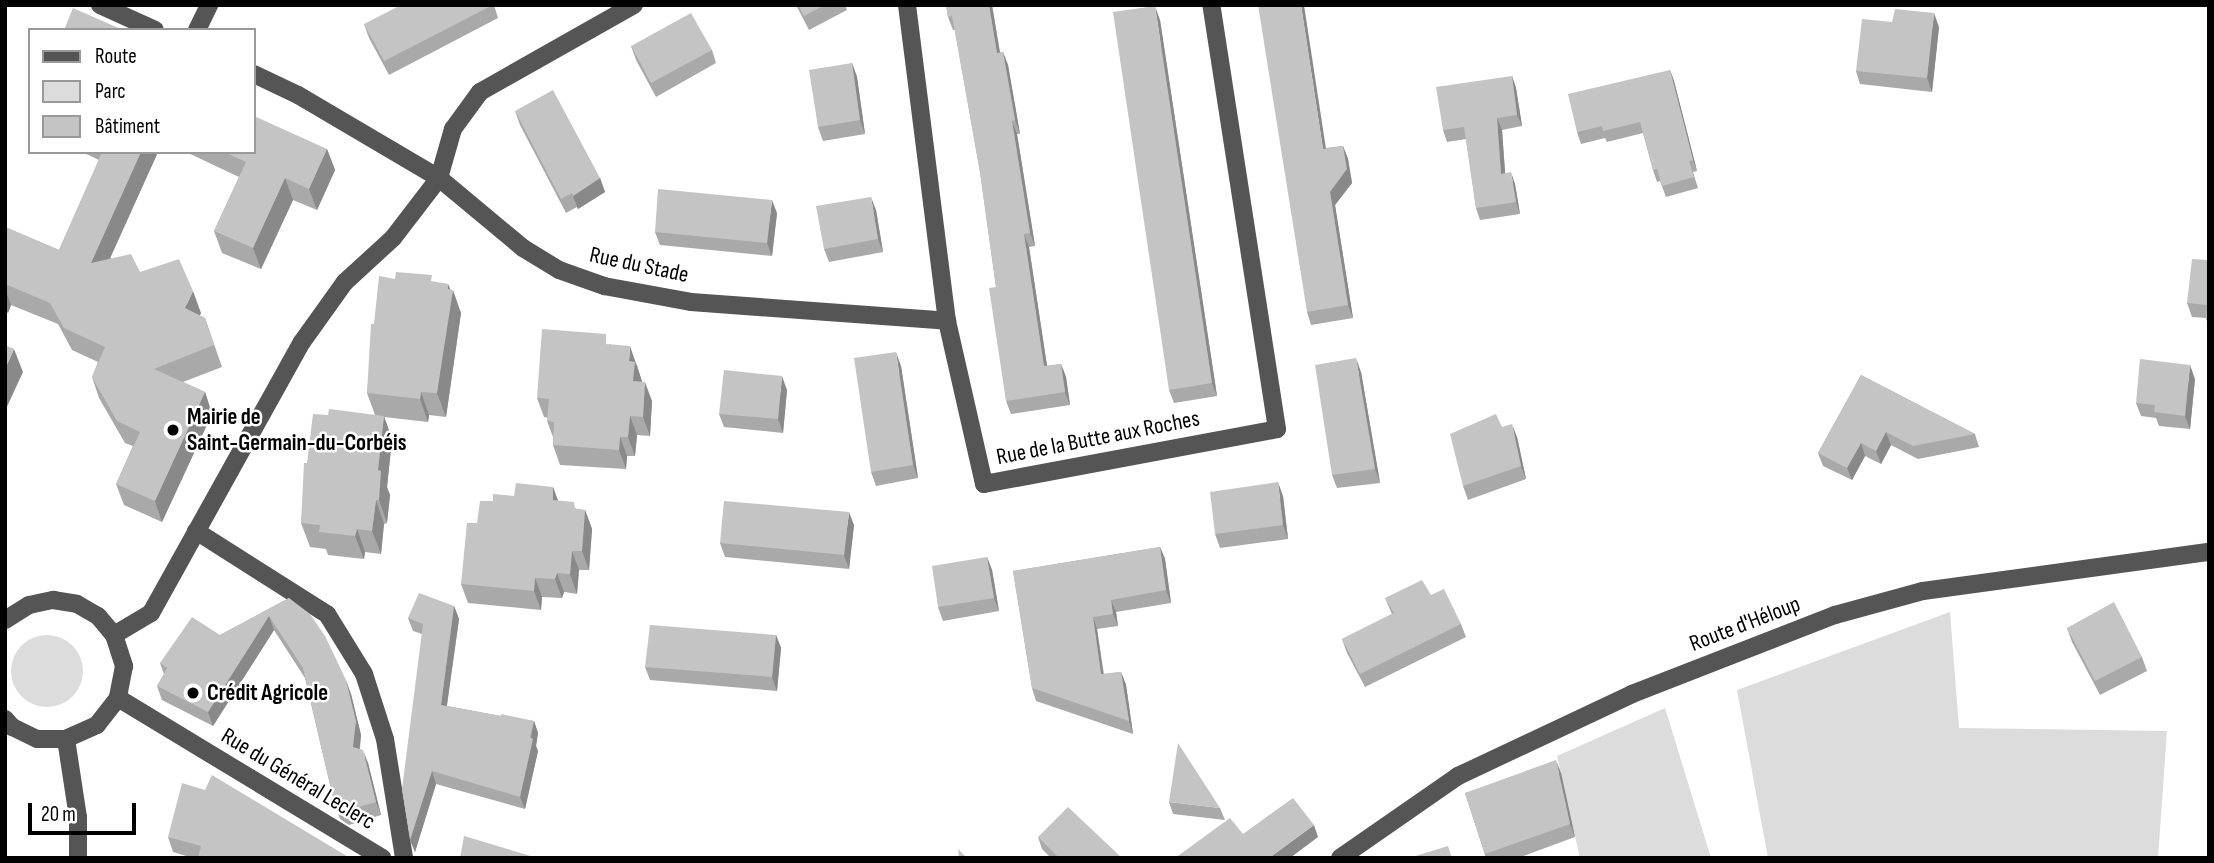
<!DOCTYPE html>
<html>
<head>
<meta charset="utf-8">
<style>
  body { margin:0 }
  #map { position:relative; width:2214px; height:863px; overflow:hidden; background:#fff; font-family:"Sofia Sans Condensed",sans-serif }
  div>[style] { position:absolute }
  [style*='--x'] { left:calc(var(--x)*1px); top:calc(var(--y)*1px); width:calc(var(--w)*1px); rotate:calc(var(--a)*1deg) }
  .green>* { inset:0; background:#dcdcdc }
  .round { border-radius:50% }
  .minor>* { height:18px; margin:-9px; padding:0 9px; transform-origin:9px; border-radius:9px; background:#555 }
  .wall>* { inset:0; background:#a9a9a9 }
  .shaded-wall>* { inset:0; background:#898989 }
  .building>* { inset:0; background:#c4c4c4 }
  .dots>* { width:19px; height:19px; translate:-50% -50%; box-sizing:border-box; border:4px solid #fff; border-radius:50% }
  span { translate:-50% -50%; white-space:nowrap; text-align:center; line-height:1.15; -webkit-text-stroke:5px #fff; paint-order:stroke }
  .street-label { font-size:23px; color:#000 }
  .poi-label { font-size:23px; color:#000; font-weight:700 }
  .left { translate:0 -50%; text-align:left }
  .frame { position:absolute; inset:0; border:7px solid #000; pointer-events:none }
  .legend { position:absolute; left:28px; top:28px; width:228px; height:126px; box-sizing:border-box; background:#fff; border:2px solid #999; margin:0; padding:9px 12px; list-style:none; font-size:21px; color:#000 }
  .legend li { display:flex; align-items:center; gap:14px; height:35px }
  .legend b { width:35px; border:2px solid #999 }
  .scale { position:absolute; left:28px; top:803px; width:108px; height:32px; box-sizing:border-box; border:4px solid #000; border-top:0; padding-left:9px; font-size:21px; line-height:24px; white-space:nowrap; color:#000; -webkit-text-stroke:5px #fff; paint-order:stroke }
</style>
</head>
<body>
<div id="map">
  <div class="green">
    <div style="clip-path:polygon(1950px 612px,1959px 728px,2167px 731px,2158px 858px,1768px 858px,1737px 690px)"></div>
    <div class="round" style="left:11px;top:635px;width:72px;height:72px"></div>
    <div style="clip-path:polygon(1665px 708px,1711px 858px,1580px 858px,1557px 756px)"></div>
  </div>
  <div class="minor">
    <div style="--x:100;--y:5;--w:60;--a:24.4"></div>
    <div style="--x:907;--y:5;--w:319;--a:82.8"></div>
    <div style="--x:947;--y:321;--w:167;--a:77.2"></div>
    <div style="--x:984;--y:484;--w:298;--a:-10.6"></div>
    <div style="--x:1277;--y:429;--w:429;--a:-98.8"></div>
    <div style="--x:197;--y:30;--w:28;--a:-64"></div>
    <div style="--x:254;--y:74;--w:49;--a:25.5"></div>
    <div style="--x:298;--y:95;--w:164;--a:30.5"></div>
    <div style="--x:439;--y:178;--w:109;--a:39.8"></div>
    <div style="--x:523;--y:248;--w:42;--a:31.4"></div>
    <div style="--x:559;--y:270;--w:48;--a:19.6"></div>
    <div style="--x:604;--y:286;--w:88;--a:10.4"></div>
    <div style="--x:691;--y:302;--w:257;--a:4.2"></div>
    <div style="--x:196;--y:531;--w:155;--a:32.4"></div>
    <div style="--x:327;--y:614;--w:70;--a:58.3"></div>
    <div style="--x:364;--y:674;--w:68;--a:72.1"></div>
    <div style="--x:385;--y:739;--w:121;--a:80.9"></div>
    <div style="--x:5;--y:620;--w:28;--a:-32"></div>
    <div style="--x:29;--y:605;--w:25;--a:-12"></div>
    <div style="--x:53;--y:600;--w:24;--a:9"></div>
    <div style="--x:77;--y:604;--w:24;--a:30"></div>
    <div style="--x:98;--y:616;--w:25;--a:50"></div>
    <div style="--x:114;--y:635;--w:33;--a:72"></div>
    <div style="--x:124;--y:666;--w:33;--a:101"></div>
    <div style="--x:118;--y:698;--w:34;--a:128"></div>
    <div style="--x:97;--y:725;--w:34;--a:156"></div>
    <div style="--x:66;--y:739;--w:29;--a:180"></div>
    <div style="--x:37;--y:739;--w:28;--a:-154"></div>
    <div style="--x:12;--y:727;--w:11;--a:-131"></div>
    <div style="--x:114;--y:635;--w:43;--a:-30.7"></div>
    <div style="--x:151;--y:613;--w:310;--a:-60.9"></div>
    <div style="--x:302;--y:342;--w:74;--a:-54.4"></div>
    <div style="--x:345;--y:282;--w:65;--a:-42.5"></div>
    <div style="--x:393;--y:238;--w:76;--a:-52.5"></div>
    <div style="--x:439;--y:178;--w:51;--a:-74.1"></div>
    <div style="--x:453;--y:129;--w:46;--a:-53.9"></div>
    <div style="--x:480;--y:92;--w:177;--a:-29.5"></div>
    <div style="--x:118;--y:698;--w:309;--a:31.2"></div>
    <div style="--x:66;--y:739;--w:79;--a:81.3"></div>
    <div style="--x:78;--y:817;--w:41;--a:90"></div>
    <div style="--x:1340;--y:858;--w:144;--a:-34.8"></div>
    <div style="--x:1458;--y:776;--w:192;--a:-25.2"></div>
    <div style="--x:1632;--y:694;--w:218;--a:-21.3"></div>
    <div style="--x:1835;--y:615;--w:91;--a:-15.3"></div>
    <div style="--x:1923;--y:591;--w:289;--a:-7.8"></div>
  </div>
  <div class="wall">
    <div style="clip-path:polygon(494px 5px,498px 18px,389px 75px,369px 38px,364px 24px)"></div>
    <div style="clip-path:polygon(796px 5px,845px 5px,847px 10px,809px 30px)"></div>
    <div style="clip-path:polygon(946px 5px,992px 5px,1000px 52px,1003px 52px,1008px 65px,1020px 134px,1017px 134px,1035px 246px,1029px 247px,1047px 366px,1061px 364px,1066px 377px,1070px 405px,1011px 414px,1006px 401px,996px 287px,980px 172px,955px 30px,953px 30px,948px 17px)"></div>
    <div style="clip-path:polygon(1160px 20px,1217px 396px,1174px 403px,1169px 390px)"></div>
    <div style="clip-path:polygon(1892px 22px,1939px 27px,1932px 92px,1860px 84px,1856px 71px)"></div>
    <div style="clip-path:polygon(631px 46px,712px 50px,716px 63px,656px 97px,636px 60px)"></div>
    <div style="clip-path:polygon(852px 63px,857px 77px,865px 134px,823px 141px,818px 127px)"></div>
    <div style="clip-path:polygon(1670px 70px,1674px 81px,1697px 171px,1693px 172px,1698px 188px,1666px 197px,1660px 181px,1657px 182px,1653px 170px,1643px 133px,1607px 142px,1605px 138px,1581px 144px,1577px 132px)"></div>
    <div style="clip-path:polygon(1512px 76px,1516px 88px,1522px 126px,1502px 130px,1505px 173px,1515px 184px,1520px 214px,1480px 220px,1476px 208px,1466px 139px,1447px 142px,1443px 130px)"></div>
    <div style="clip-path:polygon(515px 111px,600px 178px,605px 192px,578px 209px,577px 207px,566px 213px,520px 125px)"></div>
    <div style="clip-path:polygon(1343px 146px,1348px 159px,1352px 183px,1335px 205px,1353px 318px,1311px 325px,1307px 312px,1326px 148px)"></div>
    <div style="clip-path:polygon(327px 149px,335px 170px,317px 210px,293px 200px,261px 269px,222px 253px,214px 231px,239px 177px,186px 152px,254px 152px)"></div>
    <div style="clip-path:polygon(82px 152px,158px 152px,110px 258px,140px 272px,201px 313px,199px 315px,205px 318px,222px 367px,183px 382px,205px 392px,212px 414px,162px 522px,124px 505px,116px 484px,133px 446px,125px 443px,99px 398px,92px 377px,98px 362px,72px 350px,58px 324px,11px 305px,8px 313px,5px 312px,5px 227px,59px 250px,99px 160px)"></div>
    <div style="clip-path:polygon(876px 210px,883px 252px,829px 262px,824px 249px)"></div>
    <div style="clip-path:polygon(777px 213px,772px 256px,660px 245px,655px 232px)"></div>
    <div style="clip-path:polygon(2209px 260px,2209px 328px,2206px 318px,2192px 317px,2187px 303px)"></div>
    <div style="clip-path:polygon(395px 279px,448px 284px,461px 313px,446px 417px,429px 415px,428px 422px,384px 417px,392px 439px,387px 487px,390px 495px,387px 523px,384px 524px,381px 554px,365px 552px,364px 559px,328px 555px,326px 549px,310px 547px,301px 523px,307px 463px,328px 415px,375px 415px,367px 393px,374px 324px)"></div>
    <div style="clip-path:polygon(610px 344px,637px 365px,642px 382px,652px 401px,650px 436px,637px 435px,635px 456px,627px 456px,626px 469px,560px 465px,553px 445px,553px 437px,547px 421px,548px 418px,544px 417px,537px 398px)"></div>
    <div style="clip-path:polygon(901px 366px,918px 478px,876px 486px,871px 472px)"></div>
    <div style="clip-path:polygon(1361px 372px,1380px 483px,1337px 488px,1332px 475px)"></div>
    <div style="clip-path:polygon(1861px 375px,1975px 434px,1979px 447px,1918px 459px,1891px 445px,1881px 464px,1865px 456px,1852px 480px,1823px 466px,1818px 453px)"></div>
    <div style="clip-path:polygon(2195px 379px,2190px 429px,2159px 426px,2156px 418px,2141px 416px,2136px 403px)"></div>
    <div style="clip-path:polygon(787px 390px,783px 433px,724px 427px,719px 414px)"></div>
    <div style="clip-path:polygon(1502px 427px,1517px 437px,1526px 479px,1468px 500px,1463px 486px)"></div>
    <div style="clip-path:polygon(553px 487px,558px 501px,577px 509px,585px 510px,592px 529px,589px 570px,579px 570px,577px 594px,564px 592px,562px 598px,542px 597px,541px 610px,468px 603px,461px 584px,477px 523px,493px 501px)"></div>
    <div style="clip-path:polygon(1283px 496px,1288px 539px,1220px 548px,1215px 534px)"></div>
    <div style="clip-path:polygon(854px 525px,849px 569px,725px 557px,720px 543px)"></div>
    <div style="clip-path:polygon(1160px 547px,1165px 559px,1171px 603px,1116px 612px,1118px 626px,1097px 629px,1104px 674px,1121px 672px,1126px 685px,1133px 734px,1036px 701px,1032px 688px,1013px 571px)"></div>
    <div style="clip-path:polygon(987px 557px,992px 570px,999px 611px,943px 621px,938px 607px)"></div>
    <div style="clip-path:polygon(1431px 595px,1461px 624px,1466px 637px,1365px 687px,1347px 653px,1342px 639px,1392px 614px,1385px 598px)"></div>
    <div style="clip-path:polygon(289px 598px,351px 694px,361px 735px,360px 749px,368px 763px,381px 815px,349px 825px,340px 819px,335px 806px,305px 678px,274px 630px,213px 726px,162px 700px,157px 686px,164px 674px,160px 663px,220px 635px)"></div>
    <div style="clip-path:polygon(454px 606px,459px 619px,447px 706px,501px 716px,534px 721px,538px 733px,536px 746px,538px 751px,525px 809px,436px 784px,415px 852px,410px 840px,422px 634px,413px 631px,408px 618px)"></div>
    <div style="clip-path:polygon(2067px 628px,2142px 657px,2147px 671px,2100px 695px,2072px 642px)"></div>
    <div style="clip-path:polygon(776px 635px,781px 648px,777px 691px,650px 680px,645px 667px)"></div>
    <div style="clip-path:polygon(1561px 773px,1575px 837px,1518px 858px,1486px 858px,1465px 793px)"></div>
    <div style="clip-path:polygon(1169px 802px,1220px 808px,1225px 820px,1173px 814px)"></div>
    <div style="clip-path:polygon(168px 837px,350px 858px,193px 858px,173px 852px)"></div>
    <div style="clip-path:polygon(1038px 837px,1122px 858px,1051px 858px,1042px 849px)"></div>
  </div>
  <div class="shaded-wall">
    <div style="clip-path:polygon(989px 5px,992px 5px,1002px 66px,997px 53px)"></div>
    <div style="clip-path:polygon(1301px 5px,1304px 5px,1328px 162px,1323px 149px)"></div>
    <div style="clip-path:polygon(1155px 6px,1160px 20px,1217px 396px,1212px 383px)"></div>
    <div style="clip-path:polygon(1934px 13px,1939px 27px,1932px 92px,1927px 78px)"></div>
    <div style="clip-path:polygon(1003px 52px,1008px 65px,1020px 134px,1015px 120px)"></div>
    <div style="clip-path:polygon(852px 63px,857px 77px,865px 134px,860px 120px)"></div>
    <div style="clip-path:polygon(1670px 70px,1674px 81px,1697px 171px,1693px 160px)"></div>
    <div style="clip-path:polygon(1512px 76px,1516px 88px,1522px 126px,1517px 115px)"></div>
    <div style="clip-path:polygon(1497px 118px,1502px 130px,1506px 185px,1501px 174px)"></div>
    <div style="clip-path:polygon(1012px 121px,1017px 134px,1035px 246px,1030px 233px)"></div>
    <div style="clip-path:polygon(1343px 146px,1348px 159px,1352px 183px,1335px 205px,1353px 318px,1348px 305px,1330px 192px)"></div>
    <div style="clip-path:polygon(327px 149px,335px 170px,317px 210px,309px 189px)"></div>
    <div style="clip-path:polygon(141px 152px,158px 152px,98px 285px,91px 263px)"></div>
    <div style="clip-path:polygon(1511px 172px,1515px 184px,1520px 214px,1516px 202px)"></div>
    <div style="clip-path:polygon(285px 178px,293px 200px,261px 269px,253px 248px)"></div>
    <div style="clip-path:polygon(600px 178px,605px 192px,578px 209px,573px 196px)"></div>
    <div style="clip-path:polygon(871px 197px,876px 210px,883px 252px,878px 239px)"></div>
    <div style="clip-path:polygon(772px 200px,777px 213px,772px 256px,767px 243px)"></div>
    <div style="clip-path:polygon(1024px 234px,1029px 247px,1049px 379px,1044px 366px)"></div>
    <div style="clip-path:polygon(448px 284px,452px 294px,453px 290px,461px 313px,446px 417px,437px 393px)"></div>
    <div style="clip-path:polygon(5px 288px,11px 305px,8px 313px,5px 306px)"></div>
    <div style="clip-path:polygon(193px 291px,201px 313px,193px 330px,185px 308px)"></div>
    <div style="clip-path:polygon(630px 346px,642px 381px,640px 400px,633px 381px,629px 361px)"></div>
    <div style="clip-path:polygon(14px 349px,23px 372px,5px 411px,5px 369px)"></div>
    <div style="clip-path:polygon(896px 352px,901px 366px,918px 478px,913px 465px)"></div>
    <div style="clip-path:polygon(1356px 358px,1361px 372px,1380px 483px,1375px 469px)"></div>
    <div style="clip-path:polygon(1061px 364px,1066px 377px,1070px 405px,1065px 392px)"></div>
    <div style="clip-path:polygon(2190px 365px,2195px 379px,2190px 429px,2185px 416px)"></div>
    <div style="clip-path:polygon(782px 376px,787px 390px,783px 433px,778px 419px)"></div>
    <div style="clip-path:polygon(645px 382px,652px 401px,650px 436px,643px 417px)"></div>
    <div style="clip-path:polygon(205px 392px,212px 414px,162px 522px,155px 501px)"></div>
    <div style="clip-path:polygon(421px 392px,429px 415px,428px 422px,420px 399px)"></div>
    <div style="clip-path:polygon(384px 416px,392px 439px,387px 487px,390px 495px,387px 523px,379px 500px,378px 470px)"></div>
    <div style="clip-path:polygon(630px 416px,637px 435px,635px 456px,628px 437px)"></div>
    <div style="clip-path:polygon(1512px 424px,1517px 437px,1526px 479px,1521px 466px)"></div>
    <div style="clip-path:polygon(1886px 432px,1891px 445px,1881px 464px,1876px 451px)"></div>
    <div style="clip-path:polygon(620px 437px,627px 456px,626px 469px,619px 450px)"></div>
    <div style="clip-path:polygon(1861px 443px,1865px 456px,1852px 480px,1847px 468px)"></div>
    <div style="clip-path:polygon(1278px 482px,1283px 496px,1288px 539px,1283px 525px)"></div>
    <div style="clip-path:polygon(553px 487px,560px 506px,553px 500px)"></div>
    <div style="clip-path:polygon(376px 500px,384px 524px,381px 554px,372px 531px)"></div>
    <div style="clip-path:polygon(585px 510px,592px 529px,589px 570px,582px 551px)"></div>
    <div style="clip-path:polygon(849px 512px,854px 525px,849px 569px,844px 555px)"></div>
    <div style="clip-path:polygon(357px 529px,365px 552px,364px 559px,355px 536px)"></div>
    <div style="clip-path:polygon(1160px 547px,1165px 559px,1171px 603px,1166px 590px)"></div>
    <div style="clip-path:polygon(572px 551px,579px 570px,577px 594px,570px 574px)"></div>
    <div style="clip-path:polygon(987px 557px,992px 570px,999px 611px,994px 598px)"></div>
    <div style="clip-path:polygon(557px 573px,564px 592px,562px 598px,555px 579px)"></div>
    <div style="clip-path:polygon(535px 578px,542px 597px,541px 610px,534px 591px)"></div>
    <div style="clip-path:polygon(1111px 600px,1116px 612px,1118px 626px,1113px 614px)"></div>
    <div style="clip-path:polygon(454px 606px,459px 619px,445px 718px,441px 705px)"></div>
    <div style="clip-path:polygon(269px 616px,274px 630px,213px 726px,208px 712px)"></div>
    <div style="clip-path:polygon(1093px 617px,1097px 629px,1105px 687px,1101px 674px)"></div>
    <div style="clip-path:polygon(776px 635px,781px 648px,777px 691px,772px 677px)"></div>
    <div style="clip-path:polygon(1121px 672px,1126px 685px,1133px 734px,1129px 721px)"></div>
    <div style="clip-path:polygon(346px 680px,351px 694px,361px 735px,358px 761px,353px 747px)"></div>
    <div style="clip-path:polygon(534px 721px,538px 733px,536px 746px,538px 751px,525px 809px,520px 797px)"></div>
    <div style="clip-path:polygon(363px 750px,368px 763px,381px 815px,376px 802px)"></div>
    <div style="clip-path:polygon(1556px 760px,1561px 773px,1575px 837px,1570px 824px)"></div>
    <div style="clip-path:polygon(432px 771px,436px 784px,415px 852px,410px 840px)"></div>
    <div style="clip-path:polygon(1314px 825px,1318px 837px,1290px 858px,1269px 858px)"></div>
  </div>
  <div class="building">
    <div style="clip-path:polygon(401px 5px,493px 5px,384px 61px,364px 24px)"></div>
    <div style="clip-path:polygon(798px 5px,825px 5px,804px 16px)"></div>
    <div style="clip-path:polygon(946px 5px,989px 5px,997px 53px,1003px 52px,1015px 120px,1012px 121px,1030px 233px,1024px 234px,1044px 366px,1061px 364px,1065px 392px,1006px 401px,989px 288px,996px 287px,980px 172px,952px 16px,948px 17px)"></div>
    <div style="clip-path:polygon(1258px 5px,1301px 5px,1323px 149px,1343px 146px,1347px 169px,1330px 192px,1348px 305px,1307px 312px)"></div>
    <div style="clip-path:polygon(1155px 6px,1212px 383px,1169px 390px,1113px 12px)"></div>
    <div style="clip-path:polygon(73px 8px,123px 30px,64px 30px)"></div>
    <div style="clip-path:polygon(1895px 9px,1934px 13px,1927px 78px,1856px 71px,1862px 19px,1892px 22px)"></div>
    <div style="clip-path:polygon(691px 13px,712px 50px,651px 83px,631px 46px)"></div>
    <div style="clip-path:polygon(852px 63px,860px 120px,818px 127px,809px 70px)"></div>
    <div style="clip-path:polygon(1670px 70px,1693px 160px,1689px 161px,1694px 177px,1662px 186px,1657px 169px,1653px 170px,1640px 122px,1603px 131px,1602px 126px,1577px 132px,1568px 94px)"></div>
    <div style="clip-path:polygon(1512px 76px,1517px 115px,1497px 118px,1501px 174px,1511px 172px,1516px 202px,1476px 208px,1464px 127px,1443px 130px,1436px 87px)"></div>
    <div style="clip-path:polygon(553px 90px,600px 178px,573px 196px,572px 193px,561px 199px,515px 111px)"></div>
    <div style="clip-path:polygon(254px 116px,327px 149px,309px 189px,285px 178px,253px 248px,214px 231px,246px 162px,224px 152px,254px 152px)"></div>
    <div style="clip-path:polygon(102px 152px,141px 152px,91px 263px,131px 254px,140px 272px,179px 259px,193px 291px,185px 308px,205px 318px,214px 345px,154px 369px,205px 392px,155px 501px,116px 484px,140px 432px,117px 421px,92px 377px,105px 347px,64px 328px,50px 303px,5px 284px,5px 227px,59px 250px)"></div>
    <div style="clip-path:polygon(658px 189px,772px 200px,767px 243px,655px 232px)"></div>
    <div style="clip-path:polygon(871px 197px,878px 239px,824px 249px,816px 206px)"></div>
    <div style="clip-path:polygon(2192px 259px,2209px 260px,2209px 320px,2206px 320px,2207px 305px,2187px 303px)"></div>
    <div style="clip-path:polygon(396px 272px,432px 275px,431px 281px,448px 284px,448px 289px,453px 290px,437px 393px,421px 392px,420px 399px,367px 393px,371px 324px,374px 324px,379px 276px,395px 279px)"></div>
    <div style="clip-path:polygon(542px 329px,606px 334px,606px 344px,630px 346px,629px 361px,635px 362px,633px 381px,645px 382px,643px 417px,630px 416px,628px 437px,620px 437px,619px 450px,553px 445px,554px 422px,547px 421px,549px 399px,537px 398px)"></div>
    <div style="clip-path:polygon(5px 345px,14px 349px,5px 369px)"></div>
    <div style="clip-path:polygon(896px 352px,913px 465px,871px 472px,854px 358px)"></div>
    <div style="clip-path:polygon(1356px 358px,1375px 469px,1332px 475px,1315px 365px)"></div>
    <div style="clip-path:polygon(2140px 359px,2190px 365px,2185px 416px,2154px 412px,2155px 405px,2136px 403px)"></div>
    <div style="clip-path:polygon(724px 370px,782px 376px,778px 419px,719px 414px)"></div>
    <div style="clip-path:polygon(1861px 375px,1975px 434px,1913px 446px,1886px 432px,1876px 451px,1861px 443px,1847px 468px,1818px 453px)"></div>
    <div style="clip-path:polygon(329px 409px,384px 416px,378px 470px,381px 471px,379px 500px,376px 500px,372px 531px,357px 529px,355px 536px,319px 532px,320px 525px,301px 523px,304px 463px,307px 463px,313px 414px,328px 415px)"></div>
    <div style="clip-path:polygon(1496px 414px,1502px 427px,1512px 424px,1521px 466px,1463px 486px,1450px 434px)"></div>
    <div style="clip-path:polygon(1278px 482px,1283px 525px,1215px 534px,1210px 492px)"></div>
    <div style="clip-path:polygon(516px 483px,553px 487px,553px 500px,574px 502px,575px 509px,585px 510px,582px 551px,572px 551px,570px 574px,557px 573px,555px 579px,535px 578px,534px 591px,461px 584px,467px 523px,477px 523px,480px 501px,493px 501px,493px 494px,514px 496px)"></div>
    <div style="clip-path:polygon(724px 501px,849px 512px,844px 555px,720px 543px)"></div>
    <div style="clip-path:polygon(1160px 547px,1166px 590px,1111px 600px,1113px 614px,1093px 617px,1101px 674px,1121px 672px,1129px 721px,1032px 688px,1013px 571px)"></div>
    <div style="clip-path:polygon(987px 557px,994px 598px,938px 607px,932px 566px)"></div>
    <div style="clip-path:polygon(1422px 580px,1431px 595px,1444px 589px,1461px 624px,1360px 674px,1342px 639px,1394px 613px,1385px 598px)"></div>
    <div style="clip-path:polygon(419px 593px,454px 606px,441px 705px,501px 716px,501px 714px,534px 721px,530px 737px,533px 739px,520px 797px,432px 771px,410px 840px,402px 789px,423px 624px,408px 618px)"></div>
    <div style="clip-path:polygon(289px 598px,310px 614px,325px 636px,346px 680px,356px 721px,353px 747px,363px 750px,376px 802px,344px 811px,335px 806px,303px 668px,269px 616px,208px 712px,157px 686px,167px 668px,160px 663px,192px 617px,220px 635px)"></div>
    <div style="clip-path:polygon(2114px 602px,2142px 657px,2095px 681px,2067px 628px)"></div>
    <div style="clip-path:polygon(650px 625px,776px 635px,772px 677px,645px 667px)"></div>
    <div style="clip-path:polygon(1178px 743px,1220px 808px,1169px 802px)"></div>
    <div style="clip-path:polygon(1556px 760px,1570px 824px,1485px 854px,1465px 793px)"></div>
    <div style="clip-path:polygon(212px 775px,350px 858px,198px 858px,201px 846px,168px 837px,182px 783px,205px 790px)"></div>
    <div style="clip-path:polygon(1293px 798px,1314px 825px,1269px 858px,1175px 858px,1230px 818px,1243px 834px)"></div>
    <div style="clip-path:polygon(1068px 807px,1122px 858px,1059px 858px,1038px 837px)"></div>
    <div style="clip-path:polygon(464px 836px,537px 858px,460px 858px)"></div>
    <div style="clip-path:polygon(1448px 846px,1452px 858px,1409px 858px)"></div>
    <div style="clip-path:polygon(958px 849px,967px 858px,959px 858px)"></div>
  </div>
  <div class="dots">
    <div style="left:173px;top:430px;background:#000"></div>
    <div style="left:193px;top:693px;background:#000"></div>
  </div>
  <div class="street-label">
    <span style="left:639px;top:265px;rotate:12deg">Rue du Stade</span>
    <span style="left:1098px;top:438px;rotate:-11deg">Rue de la Butte aux Roches</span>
    <span style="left:1745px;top:624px;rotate:-21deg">Route d'Héloup</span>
    <span style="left:298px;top:779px;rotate:31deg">Rue du Général Leclerc</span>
  </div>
  <div class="poi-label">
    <span class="left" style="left:187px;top:430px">Mairie de<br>Saint-Germain-du-Corbéis</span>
    <span class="left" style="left:207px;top:693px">Crédit Agricole</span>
  </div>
  <div class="frame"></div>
  <ul class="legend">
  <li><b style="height:9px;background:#555"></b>Route</li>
  <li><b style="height:19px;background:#dcdcdc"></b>Parc</li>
  <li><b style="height:19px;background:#c4c4c4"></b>Bâtiment</li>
  </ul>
  <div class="scale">20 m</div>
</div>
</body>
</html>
